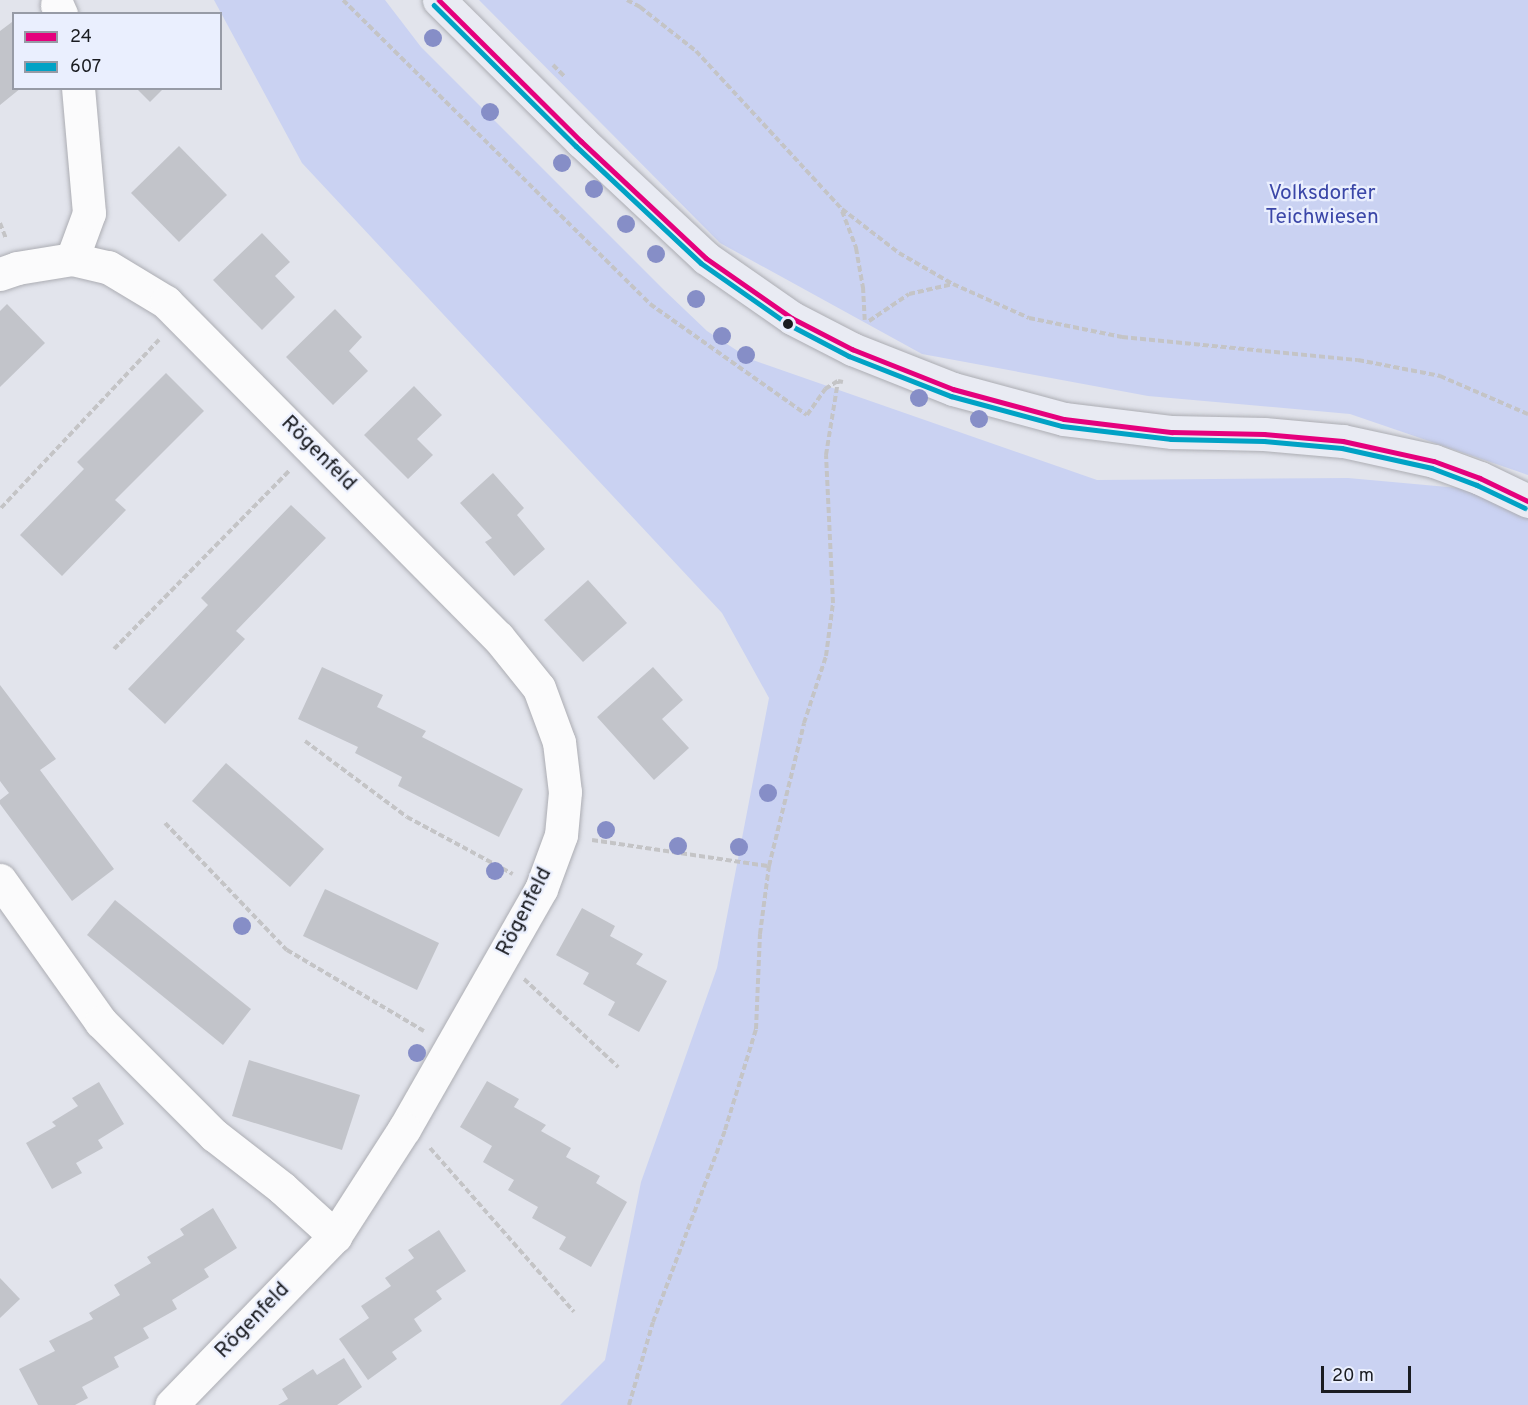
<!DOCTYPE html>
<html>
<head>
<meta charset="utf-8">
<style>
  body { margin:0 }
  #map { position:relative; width:1528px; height:1405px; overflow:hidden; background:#e2e4ec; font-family:Overpass,sans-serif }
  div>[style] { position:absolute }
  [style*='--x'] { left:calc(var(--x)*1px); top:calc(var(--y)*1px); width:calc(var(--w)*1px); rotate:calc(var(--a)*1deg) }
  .green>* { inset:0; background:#cad2f2 }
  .building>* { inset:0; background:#c2c4ca }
  .path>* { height:4px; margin-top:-2px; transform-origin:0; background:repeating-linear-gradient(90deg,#c4c4c6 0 6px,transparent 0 9px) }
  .roads { filter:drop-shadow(0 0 2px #acadb3) drop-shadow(0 0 2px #acadb3) }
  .minor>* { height:33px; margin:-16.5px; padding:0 16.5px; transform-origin:16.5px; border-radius:16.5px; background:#fbfbfc }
  .major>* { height:33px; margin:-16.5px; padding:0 16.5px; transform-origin:16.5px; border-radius:16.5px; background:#e9ebf3 }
  .bus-1>* { height:4.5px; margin:-2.25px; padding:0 2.25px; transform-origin:2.25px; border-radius:2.25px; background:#e5007d }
  .bus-2>* { height:4.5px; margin:-2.25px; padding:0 2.25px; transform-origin:2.25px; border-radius:2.25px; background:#01a2c5 }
  .trees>* { width:18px; height:18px; margin:-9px; border-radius:50%; background:#868ec7 }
  .dots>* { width:16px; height:16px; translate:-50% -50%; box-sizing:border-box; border:3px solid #eaeffe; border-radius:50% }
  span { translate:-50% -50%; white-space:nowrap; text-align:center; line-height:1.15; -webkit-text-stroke:4.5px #eaeffe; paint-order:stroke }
  .park-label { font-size:21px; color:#3b47a8 }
  .street-label { font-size:21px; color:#1a1c21 }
  .legend { position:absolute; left:12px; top:12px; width:210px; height:78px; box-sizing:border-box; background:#eaeffe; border:2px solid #979ba6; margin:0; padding:8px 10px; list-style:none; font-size:18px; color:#1a1c21 }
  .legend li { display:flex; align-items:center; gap:12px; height:30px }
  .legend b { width:30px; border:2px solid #979ba6 }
  .scale { position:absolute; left:1321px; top:1366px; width:90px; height:27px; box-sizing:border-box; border:3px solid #1a1c21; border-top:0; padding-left:8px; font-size:18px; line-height:21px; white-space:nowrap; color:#1a1c21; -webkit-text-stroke:4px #eaeffe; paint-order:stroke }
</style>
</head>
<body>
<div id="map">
  <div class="green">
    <div style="clip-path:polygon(214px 0,385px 0,421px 47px,664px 290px,707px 331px,750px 359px,1097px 480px,1348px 478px,1514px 493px,1528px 501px,1528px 1405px,560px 1405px,605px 1360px,641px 1182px,717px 968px,769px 698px,722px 613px,302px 163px)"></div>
    <div style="clip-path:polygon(479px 0,1528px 0,1528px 475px,1350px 414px,1148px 396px,922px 354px,720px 243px)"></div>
  </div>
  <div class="building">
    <div style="clip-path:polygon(12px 22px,14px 88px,21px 88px,0 105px,0 31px)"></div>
    <div style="clip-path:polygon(136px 88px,164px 88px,150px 102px)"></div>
    <div style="clip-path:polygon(179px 146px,227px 195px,179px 242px,131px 193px)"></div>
    <div style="clip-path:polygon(262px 233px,290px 262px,275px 276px,295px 297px,262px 330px,213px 280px)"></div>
    <div style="clip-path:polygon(7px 304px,45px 343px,0 387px,0 311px)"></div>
    <div style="clip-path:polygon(335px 309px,362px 337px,349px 351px,368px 371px,333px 405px,286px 357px)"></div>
    <div style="clip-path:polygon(166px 373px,204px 411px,115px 500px,126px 510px,62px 576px,20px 535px,84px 469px,77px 462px)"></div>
    <div style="clip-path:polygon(414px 386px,442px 415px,417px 439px,433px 455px,408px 479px,364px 435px)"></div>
    <div style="clip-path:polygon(493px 473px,524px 508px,517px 515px,545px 549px,514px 576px,485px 542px,492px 538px,460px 503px)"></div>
    <div style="clip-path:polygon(291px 505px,326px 538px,236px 631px,245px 639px,165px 724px,128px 689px,208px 605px,201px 598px)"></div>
    <div style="clip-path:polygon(588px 580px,627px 623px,583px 662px,544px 620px)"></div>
    <div style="clip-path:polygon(322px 667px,383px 695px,377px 707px,426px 731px,422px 737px,523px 789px,499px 837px,398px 786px,402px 777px,355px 753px,358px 747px,298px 719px)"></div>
    <div style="clip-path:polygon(653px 667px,683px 700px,662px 719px,689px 748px,654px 780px,597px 717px)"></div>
    <div style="clip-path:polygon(0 685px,56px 759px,40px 770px,114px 869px,72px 901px,0 804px,0 800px,9px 793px,0 781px)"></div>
    <div style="clip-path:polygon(226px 763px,324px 849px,290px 887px,192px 801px)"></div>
    <div style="clip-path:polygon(325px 889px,439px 943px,417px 990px,303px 936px)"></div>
    <div style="clip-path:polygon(115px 900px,251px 1009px,223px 1045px,87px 935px)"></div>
    <div style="clip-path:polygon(582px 908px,615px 926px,610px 936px,643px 954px,636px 964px,667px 981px,639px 1032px,608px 1015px,615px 1002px,583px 984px,589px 973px,556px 955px)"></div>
    <div style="clip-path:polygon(249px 1060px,360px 1095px,342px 1150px,232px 1116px)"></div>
    <div style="clip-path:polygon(487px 1081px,519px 1099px,514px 1107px,546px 1125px,541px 1131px,571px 1148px,566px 1157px,600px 1176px,596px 1183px,627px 1202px,591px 1267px,559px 1249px,566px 1237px,532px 1218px,538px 1207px,508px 1190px,514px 1180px,483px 1162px,492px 1146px,460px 1127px)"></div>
    <div style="clip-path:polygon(99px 1082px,124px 1124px,98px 1140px,103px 1148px,76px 1163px,82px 1173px,52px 1189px,26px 1143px,56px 1126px,52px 1122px,78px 1106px,72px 1098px)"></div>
    <div style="clip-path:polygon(213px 1208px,237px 1248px,204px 1269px,209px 1277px,172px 1300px,177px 1309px,143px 1328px,149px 1338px,114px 1357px,119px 1367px,82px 1387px,88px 1398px,75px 1405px,38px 1405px,19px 1369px,55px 1351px,49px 1341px,93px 1319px,89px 1313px,120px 1295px,114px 1285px,151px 1263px,147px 1257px,184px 1235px,180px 1229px)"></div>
    <div style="clip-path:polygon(439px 1230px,466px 1271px,436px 1291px,442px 1299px,414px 1319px,422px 1331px,392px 1352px,397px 1359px,368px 1380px,339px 1339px,369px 1318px,361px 1306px,391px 1286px,385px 1278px,414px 1258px,408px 1250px)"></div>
    <div style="clip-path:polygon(0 1278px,20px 1299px,0 1318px)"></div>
    <div style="clip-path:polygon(344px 1358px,362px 1387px,337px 1405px,278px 1405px,288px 1399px,282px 1389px,313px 1369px,317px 1375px)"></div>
  </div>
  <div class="path">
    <div style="--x:343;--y:0;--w:432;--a:44.7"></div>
    <div style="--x:650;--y:304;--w:192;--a:35.3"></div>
    <div style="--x:807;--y:415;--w:32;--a:-55"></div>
    <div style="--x:825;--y:389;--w:15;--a:-32"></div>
    <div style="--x:838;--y:381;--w:5;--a:11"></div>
    <div style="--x:627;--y:0;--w:15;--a:28"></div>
    <div style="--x:640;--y:7;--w:71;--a:38.2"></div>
    <div style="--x:696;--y:51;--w:215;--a:47.3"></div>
    <div style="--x:842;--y:209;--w:72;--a:37.7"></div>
    <div style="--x:899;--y:253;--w:62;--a:29.9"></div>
    <div style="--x:953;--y:284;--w:83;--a:24.1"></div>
    <div style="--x:1029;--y:318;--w:95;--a:11.5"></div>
    <div style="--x:1122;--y:337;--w:237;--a:5.6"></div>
    <div style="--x:1358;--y:360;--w:84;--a:11"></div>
    <div style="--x:1440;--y:376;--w:96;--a:23.4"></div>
    <div style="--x:553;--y:65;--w:17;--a:45"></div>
    <div style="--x:842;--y:211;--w:40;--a:69"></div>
    <div style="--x:856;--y:248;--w:40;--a:80"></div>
    <div style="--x:863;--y:287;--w:33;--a:87"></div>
    <div style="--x:0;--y:223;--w:17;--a:69"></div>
    <div style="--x:869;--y:321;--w:48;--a:-34"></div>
    <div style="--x:909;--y:294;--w:45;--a:-12.8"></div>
    <div style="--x:1;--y:508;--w:231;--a:-46.8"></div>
    <div style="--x:114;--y:649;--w:251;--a:-45.5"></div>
    <div style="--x:305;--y:741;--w:127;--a:36.7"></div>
    <div style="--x:407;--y:817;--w:120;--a:28.3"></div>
    <div style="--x:165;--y:823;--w:176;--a:46.2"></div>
    <div style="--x:287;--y:950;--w:159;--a:30.6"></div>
    <div style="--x:592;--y:840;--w:179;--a:8.4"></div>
    <div style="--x:524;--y:979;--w:129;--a:43.1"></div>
    <div style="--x:430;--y:1148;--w:218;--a:48.7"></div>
    <div style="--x:629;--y:1405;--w:86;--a:-73.9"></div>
    <div style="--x:653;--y:1322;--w:205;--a:-69.4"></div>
    <div style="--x:725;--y:1130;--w:106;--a:-72.9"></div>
    <div style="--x:756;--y:1029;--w:95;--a:-87.6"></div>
    <div style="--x:760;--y:934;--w:69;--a:-82.5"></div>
    <div style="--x:769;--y:866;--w:147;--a:-76.2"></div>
    <div style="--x:804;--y:723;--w:71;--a:-71.8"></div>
    <div style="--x:826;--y:656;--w:53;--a:-82.5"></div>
    <div style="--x:833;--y:603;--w:148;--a:-92.7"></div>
    <div style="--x:826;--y:455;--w:75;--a:-80.8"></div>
  </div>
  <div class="roads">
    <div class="minor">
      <div style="--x:57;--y:5;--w:10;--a:66"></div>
      <div style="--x:72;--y:259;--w:49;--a:-69.7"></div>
      <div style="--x:89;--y:213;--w:125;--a:-95"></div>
      <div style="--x:0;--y:274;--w:18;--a:-19"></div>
      <div style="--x:17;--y:268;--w:56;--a:-9.3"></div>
      <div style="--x:72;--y:259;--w:37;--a:13"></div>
      <div style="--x:108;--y:267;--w:68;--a:31.1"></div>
      <div style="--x:166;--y:302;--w:472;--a:45.3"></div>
      <div style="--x:498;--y:637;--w:65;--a:51.2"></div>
      <div style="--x:539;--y:688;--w:58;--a:69.7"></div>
      <div style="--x:559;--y:742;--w:50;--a:83.2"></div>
      <div style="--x:565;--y:792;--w:43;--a:95.3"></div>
      <div style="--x:561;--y:835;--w:58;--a:110.3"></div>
      <div style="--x:541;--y:889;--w:276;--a:119.7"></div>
      <div style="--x:404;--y:1129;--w:127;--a:122.8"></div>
      <div style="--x:335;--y:1236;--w:235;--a:134.1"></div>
      <div style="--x:0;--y:880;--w:174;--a:54.6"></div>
      <div style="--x:101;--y:1022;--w:160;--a:45"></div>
      <div style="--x:214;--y:1135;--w:86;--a:37.9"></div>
      <div style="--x:282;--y:1188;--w:72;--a:42.2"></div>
    </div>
    <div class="major">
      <div style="--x:439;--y:0;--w:200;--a:44.8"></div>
      <div style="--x:581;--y:141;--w:171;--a:43.1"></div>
      <div style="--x:706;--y:258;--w:105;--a:34.9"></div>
      <div style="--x:792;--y:318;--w:68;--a:27.3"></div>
      <div style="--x:852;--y:349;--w:109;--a:21.6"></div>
      <div style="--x:953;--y:389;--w:115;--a:15.1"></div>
      <div style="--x:1064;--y:419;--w:109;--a:6.9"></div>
      <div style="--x:1172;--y:432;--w:92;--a:1.2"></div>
      <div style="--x:1264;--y:434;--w:79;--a:5.1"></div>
      <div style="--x:1343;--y:441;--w:93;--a:12.4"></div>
      <div style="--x:1434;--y:461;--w:49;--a:20.3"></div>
      <div style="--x:1480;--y:478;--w:53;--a:25.6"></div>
    </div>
  </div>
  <div class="bus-1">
    <div style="--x:439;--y:0;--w:200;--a:44.8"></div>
    <div style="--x:581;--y:141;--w:171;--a:43.1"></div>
    <div style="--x:706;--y:258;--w:105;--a:34.9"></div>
    <div style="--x:792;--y:318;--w:68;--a:27.3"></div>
    <div style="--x:852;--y:349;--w:109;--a:21.6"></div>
    <div style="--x:953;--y:389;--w:115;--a:15.1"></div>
    <div style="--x:1064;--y:419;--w:109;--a:6.9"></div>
    <div style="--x:1172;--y:432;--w:92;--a:1.2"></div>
    <div style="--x:1264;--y:434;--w:79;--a:5.1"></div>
    <div style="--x:1343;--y:441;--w:93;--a:12.4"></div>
    <div style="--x:1434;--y:461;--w:49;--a:20.3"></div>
    <div style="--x:1480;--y:478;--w:53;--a:25.6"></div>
  </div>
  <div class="bus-2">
    <div style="--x:434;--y:5;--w:200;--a:44.8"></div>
    <div style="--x:576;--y:146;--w:171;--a:43.1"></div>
    <div style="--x:701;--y:263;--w:106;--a:35"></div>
    <div style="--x:788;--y:324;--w:69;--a:27.7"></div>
    <div style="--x:849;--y:356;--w:110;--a:21.4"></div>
    <div style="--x:951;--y:396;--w:115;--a:15.1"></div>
    <div style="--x:1062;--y:426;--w:110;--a:6.8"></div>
    <div style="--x:1171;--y:439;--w:93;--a:1.2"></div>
    <div style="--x:1264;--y:441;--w:78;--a:5.1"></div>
    <div style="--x:1342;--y:448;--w:92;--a:12.5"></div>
    <div style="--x:1432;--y:468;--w:48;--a:20.7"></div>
    <div style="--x:1477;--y:485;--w:53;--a:25.6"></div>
  </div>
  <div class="trees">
    <div style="left:433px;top:38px"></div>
    <div style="left:490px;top:112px"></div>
    <div style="left:562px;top:163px"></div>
    <div style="left:594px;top:189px"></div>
    <div style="left:626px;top:224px"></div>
    <div style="left:656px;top:254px"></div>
    <div style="left:696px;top:299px"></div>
    <div style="left:722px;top:336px"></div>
    <div style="left:746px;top:355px"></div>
    <div style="left:919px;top:398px"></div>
    <div style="left:979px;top:419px"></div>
    <div style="left:768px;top:793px"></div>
    <div style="left:606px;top:830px"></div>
    <div style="left:678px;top:846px"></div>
    <div style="left:739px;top:847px"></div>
    <div style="left:495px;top:871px"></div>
    <div style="left:242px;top:926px"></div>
    <div style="left:417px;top:1053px"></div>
  </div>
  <div class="dots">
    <div style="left:788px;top:324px;background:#1a1c21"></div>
  </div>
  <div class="park-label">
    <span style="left:1322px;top:206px">Volksdorfer<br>Teichwiesen</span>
  </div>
  <div class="street-label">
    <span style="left:318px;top:454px;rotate:45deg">Rögenfeld</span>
    <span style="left:525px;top:912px;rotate:-63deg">Rögenfeld</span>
    <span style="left:253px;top:1321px;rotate:-46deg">Rögenfeld</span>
  </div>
  <ul class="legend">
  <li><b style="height:8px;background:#e5007d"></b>24</li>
  <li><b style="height:8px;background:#01a2c5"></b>607</li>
  </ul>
  <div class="scale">20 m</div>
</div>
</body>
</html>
